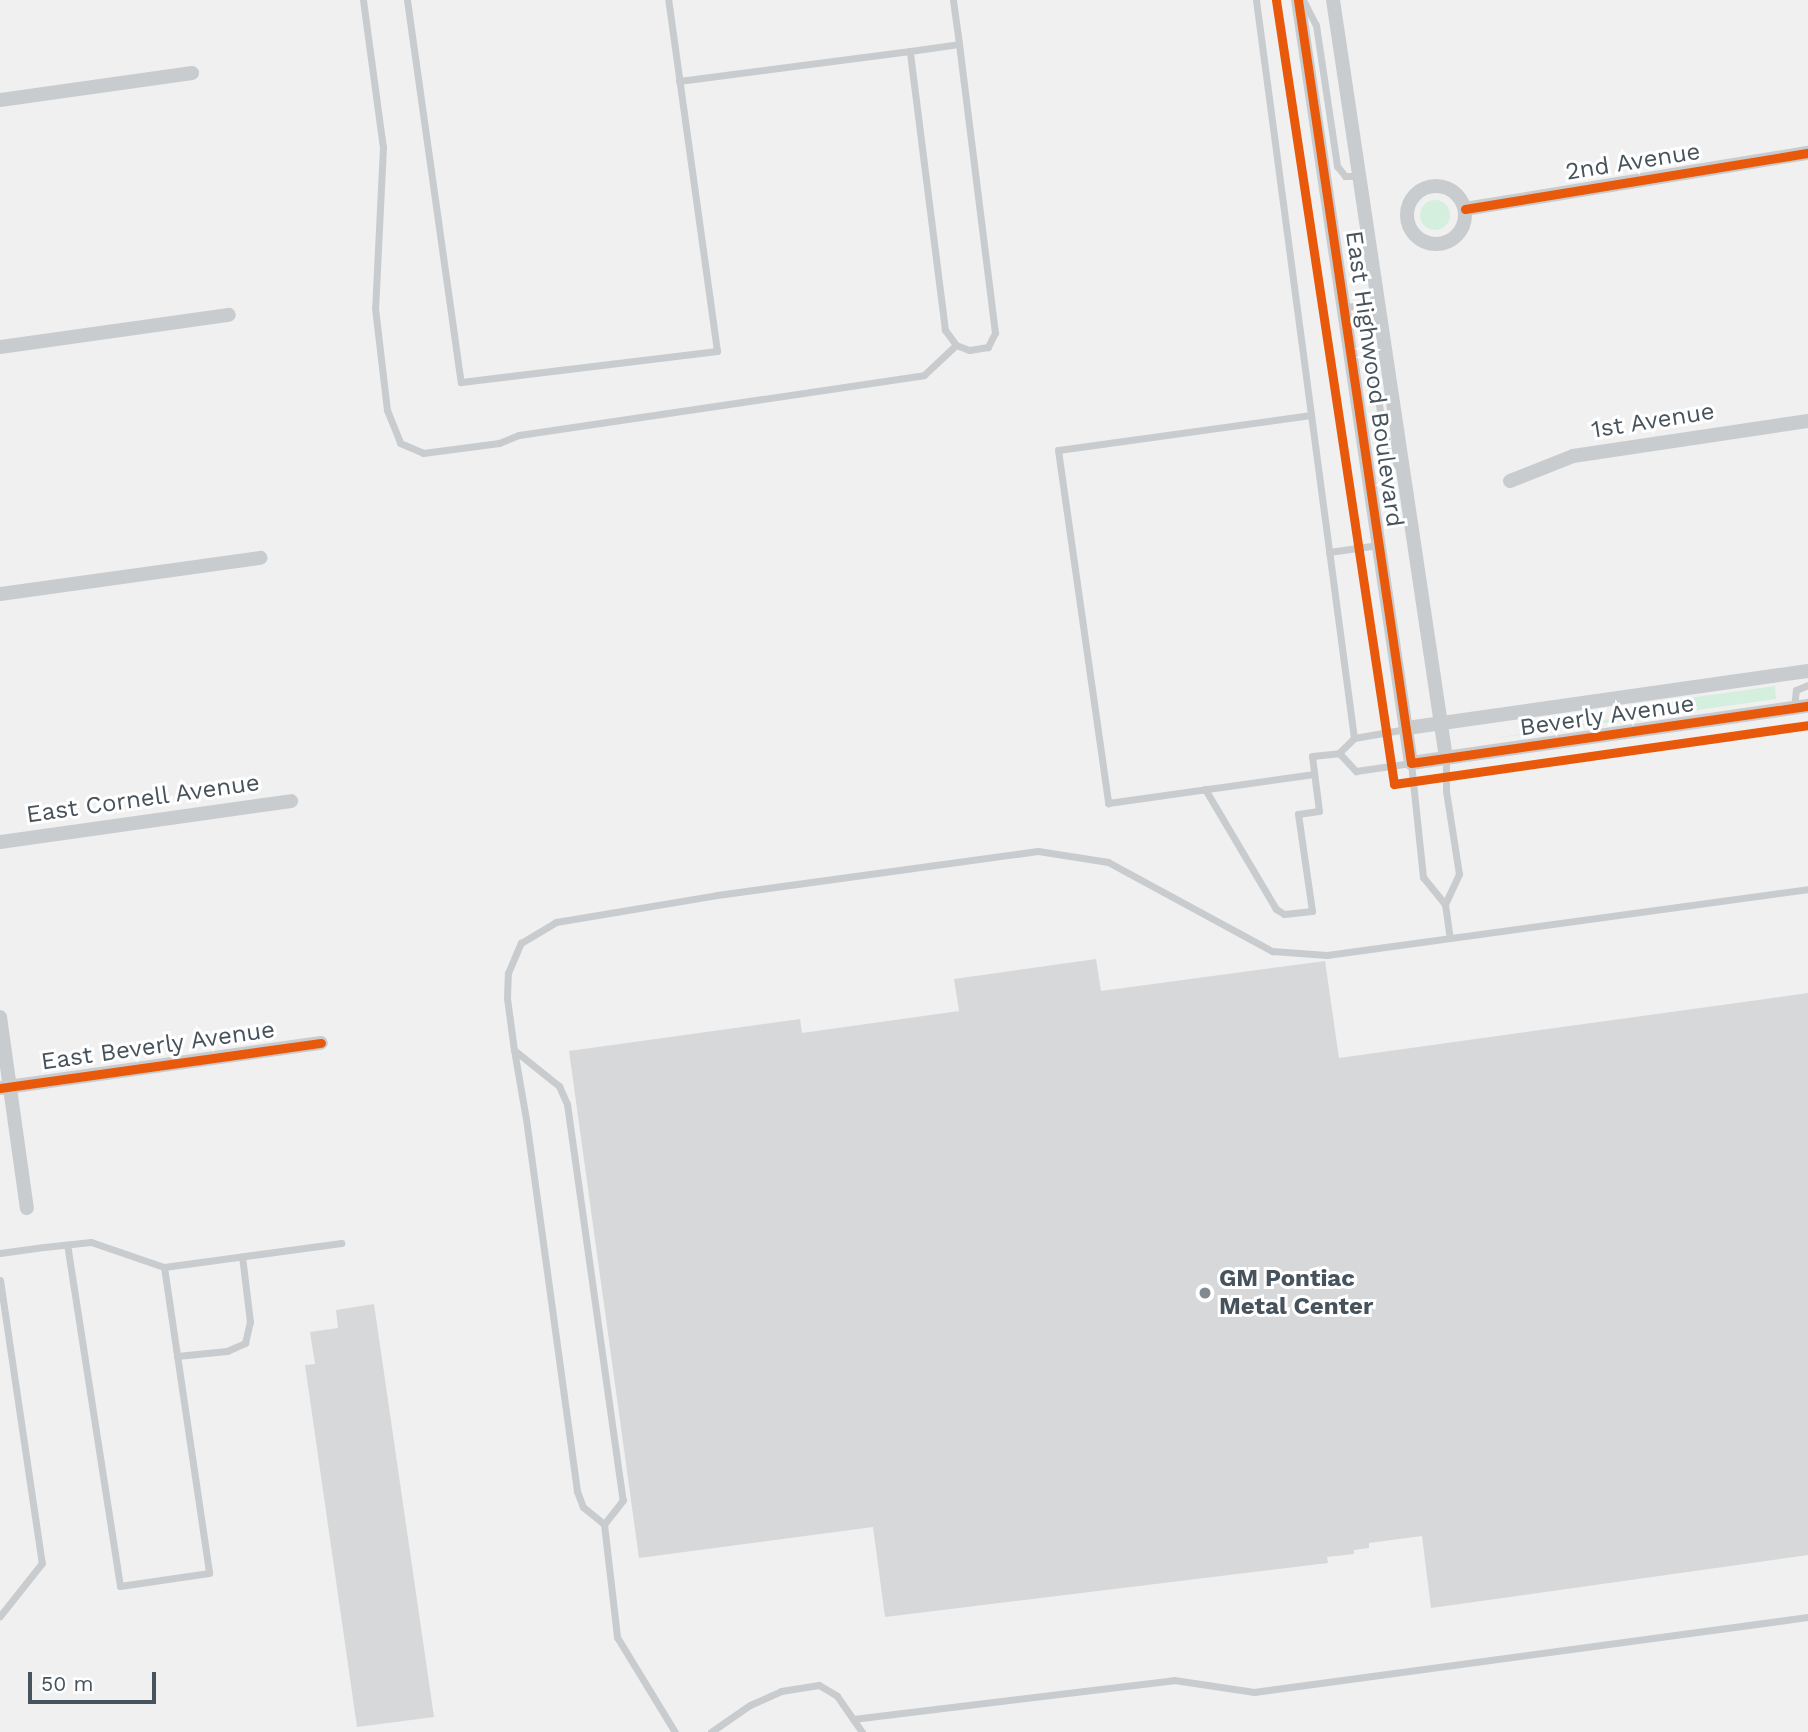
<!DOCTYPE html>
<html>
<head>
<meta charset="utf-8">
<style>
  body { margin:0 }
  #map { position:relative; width:1808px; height:1732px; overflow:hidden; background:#f0f0f0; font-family:"Work Sans",sans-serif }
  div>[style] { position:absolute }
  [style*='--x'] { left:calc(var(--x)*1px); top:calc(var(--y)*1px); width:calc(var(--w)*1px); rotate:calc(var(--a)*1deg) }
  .green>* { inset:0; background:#d4efdd }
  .round { border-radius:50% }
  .building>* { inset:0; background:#d7d8d9 }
  .service>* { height:7px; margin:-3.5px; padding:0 3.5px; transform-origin:3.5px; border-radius:3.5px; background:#c9ccce }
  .minor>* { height:14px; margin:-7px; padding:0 7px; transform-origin:7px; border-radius:7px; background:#c9ccce }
  .minor>.ring { margin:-7px; padding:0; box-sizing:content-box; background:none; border:14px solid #c9ccce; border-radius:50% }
  .cycleway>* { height:9px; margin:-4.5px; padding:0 4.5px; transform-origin:4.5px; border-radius:4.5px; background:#e8590c }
  .dots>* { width:19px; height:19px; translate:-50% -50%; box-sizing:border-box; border:4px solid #fff; border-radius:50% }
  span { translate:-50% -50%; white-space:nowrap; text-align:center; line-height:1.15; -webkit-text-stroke:6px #fff; paint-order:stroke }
  .street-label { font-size:24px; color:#47535c }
  .poi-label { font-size:24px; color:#47535c; font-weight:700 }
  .left { translate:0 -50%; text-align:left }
  .scale { position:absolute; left:28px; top:1672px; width:128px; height:32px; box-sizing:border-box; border:4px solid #47535c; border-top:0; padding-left:9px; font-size:21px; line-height:24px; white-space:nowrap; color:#47535c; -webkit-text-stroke:5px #fff; paint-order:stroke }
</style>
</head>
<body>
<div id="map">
  <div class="green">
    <div class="round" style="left:1420px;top:200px;width:30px;height:30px"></div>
    <div style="clip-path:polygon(1775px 686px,1776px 699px,1490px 739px,1615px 718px,1674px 700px)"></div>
  </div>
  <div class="building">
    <div style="clip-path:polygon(1096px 959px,1101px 991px,1325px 961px,1339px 1058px,1808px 993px,1808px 1555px,1431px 1608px,1422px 1536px,1369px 1543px,1369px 1548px,1354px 1550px,1354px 1554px,1327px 1557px,1328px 1563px,885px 1617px,873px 1527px,639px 1558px,569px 1051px,800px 1019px,802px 1033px,959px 1011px,954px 979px)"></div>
    <div style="clip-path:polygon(374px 1304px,434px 1717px,357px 1727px,305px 1365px,315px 1364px,310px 1332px,338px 1328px,336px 1310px)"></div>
  </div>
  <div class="service">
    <div style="--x:363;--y:0;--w:148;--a:82.3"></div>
    <div style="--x:383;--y:147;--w:161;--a:92.8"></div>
    <div style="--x:375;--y:308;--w:103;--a:83.3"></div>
    <div style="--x:387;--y:410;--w:35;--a:68"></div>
    <div style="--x:400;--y:443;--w:25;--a:23"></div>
    <div style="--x:423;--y:453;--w:77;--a:-7.5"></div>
    <div style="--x:499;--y:443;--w:22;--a:-22"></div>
    <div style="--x:519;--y:435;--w:409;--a:-8.4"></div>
    <div style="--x:924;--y:375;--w:44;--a:-43.2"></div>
    <div style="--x:407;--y:0;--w:386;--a:82"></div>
    <div style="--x:461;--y:382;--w:258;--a:-6.9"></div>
    <div style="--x:717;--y:351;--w:354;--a:-97.9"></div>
    <div style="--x:953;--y:0;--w:44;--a:82.2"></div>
    <div style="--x:959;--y:44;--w:291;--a:82.9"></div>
    <div style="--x:995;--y:333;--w:16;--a:117"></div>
    <div style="--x:988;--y:347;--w:19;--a:171"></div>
    <div style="--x:969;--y:350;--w:14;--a:-159"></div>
    <div style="--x:956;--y:345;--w:19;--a:-126"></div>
    <div style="--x:945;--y:330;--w:281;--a:-97.2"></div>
    <div style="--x:910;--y:51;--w:49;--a:-8.1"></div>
    <div style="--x:1256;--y:0;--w:744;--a:82.44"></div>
    <div style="--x:1303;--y:0;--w:28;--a:63"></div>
    <div style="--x:1316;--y:25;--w:143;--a:81.5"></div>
    <div style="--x:1337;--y:166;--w:13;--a:51"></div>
    <div style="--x:1345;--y:176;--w:14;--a:0"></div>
    <div style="--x:679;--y:81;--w:233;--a:-7.4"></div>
    <div style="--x:1344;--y:307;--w:10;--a:-6"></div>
    <div style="--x:1354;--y:306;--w:12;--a:35"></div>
    <div style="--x:1364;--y:313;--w:118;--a:80.7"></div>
    <div style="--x:1383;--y:429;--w:39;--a:69"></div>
    <div style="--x:1311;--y:415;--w:255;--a:172.1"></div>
    <div style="--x:1058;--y:450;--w:357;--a:81.9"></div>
    <div style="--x:1108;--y:803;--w:208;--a:-8"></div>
    <div style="--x:1329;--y:552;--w:50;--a:-8"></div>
    <div style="--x:1794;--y:708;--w:18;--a:-84"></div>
    <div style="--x:1796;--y:690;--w:13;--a:-23"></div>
    <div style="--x:1339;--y:753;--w:25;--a:47"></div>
    <div style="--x:1356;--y:771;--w:56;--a:-8.3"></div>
    <div style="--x:1411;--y:763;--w:115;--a:84"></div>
    <div style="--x:1423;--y:877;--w:35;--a:51"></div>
    <div style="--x:1446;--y:758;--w:33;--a:90"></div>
    <div style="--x:1446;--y:791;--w:84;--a:81.1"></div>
    <div style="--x:1459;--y:874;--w:33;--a:115"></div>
    <div style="--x:1445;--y:904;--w:34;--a:82"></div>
    <div style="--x:1205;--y:789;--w:139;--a:59.4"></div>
    <div style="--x:1276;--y:909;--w:9;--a:32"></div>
    <div style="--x:1284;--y:914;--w:28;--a:-6"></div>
    <div style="--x:1312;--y:911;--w:98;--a:-98.2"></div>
    <div style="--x:1298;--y:814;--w:21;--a:-8"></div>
    <div style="--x:1319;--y:811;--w:55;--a:-97.3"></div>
    <div style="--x:1312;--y:756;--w:27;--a:-6"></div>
    <div style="--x:1339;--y:753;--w:21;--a:-45"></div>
    <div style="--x:1354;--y:738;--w:53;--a:-9.8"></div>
    <div style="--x:514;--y:1050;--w:58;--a:38.7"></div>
    <div style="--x:559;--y:1086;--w:20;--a:66"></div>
    <div style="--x:567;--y:1104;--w:400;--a:82"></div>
    <div style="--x:623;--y:1500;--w:31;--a:128"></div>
    <div style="--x:604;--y:1524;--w:27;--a:-141"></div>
    <div style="--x:583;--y:1507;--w:17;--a:-111"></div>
    <div style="--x:577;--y:1491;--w:369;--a:-97.8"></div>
    <div style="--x:527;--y:1125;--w:76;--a:-99.8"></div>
    <div style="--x:514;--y:1050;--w:52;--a:-97.7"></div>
    <div style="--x:507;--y:998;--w:25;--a:-88"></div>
    <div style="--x:508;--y:973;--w:33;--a:-67"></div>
    <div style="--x:521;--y:943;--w:41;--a:-31"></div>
    <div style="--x:556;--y:922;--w:163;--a:-9.5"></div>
    <div style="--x:717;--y:895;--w:324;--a:-7.8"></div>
    <div style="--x:1038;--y:851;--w:71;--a:8.9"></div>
    <div style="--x:1108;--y:862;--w:187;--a:28.5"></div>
    <div style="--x:1272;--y:951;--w:55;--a:4.2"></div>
    <div style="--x:1327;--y:955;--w:486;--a:-7.8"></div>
    <div style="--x:0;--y:1253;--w:44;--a:-7.8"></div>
    <div style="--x:44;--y:1247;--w:47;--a:-6.1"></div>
    <div style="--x:91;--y:1242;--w:77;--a:18.9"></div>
    <div style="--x:164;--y:1267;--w:309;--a:81.6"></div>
    <div style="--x:209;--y:1573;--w:90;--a:171.7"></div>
    <div style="--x:120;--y:1586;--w:345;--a:-98.8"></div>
    <div style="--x:164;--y:1267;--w:179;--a:-7.7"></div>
    <div style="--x:0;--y:1280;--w:286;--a:81.6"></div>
    <div style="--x:42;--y:1563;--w:68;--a:128.4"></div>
    <div style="--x:177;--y:1356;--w:50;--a:-5.7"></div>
    <div style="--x:227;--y:1351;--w:20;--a:-24"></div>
    <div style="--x:245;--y:1343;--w:22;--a:-77"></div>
    <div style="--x:250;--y:1322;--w:66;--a:-96.9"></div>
    <div style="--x:604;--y:1524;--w:114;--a:83.4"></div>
    <div style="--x:617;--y:1637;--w:111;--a:58.6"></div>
    <div style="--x:853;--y:1719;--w:323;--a:-6.9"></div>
    <div style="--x:1174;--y:1680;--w:81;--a:8.5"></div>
    <div style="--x:1254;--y:1692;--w:559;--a:-7.71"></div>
    <div style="--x:711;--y:1732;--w:47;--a:-34.7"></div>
    <div style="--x:750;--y:1705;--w:34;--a:-24"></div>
    <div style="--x:781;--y:1691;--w:38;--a:-9"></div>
    <div style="--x:819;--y:1685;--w:21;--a:31"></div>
    <div style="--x:837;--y:1696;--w:44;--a:55.2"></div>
  </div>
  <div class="minor">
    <div style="--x:1298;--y:0;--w:771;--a:81.58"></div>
    <div style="--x:1411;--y:763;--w:401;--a:-8.2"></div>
    <div style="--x:1333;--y:0;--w:766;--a:81.52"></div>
    <div style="--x:0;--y:100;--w:194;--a:-8"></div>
    <div class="ring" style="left:1407px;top:186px;width:44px;height:44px"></div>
    <div style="--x:1465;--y:209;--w:348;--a:-9.3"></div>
    <div style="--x:0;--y:347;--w:231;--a:-8"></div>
    <div style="--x:1510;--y:481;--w:68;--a:-21.6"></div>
    <div style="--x:1573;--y:456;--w:238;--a:-8.5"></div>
    <div style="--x:0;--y:594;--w:263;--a:-7.9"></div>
    <div style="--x:1407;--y:728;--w:405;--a:-8.1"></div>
    <div style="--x:0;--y:842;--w:294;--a:-8"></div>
    <div style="--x:0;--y:1017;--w:193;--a:82"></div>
    <div style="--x:0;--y:1088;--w:324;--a:-8"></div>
  </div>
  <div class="cycleway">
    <div style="--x:1276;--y:0;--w:793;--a:81.44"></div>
    <div style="--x:1394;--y:784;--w:418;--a:-8.1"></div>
    <div style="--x:1298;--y:0;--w:771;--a:81.58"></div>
    <div style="--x:1411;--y:763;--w:401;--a:-8.2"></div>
    <div style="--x:1465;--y:209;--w:348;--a:-9.3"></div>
    <div style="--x:0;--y:1088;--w:324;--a:-8"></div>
  </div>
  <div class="dots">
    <div style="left:1205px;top:1293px;background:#828a90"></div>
  </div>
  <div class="street-label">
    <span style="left:1633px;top:162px;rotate:-9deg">2nd Avenue</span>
    <span style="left:1374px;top:379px;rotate:82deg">East Highwood Boulevard</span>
    <span style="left:1653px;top:421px;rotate:-9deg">1st Avenue</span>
    <span style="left:1607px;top:716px;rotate:-8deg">Beverly Avenue</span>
    <span style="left:143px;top:799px;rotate:-8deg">East Cornell Avenue</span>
    <span style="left:158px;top:1046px;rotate:-8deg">East Beverly Avenue</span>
  </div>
  <div class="poi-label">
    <span class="left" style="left:1219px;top:1293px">GM Pontiac<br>Metal Center</span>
  </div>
  <div class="scale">50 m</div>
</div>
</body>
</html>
